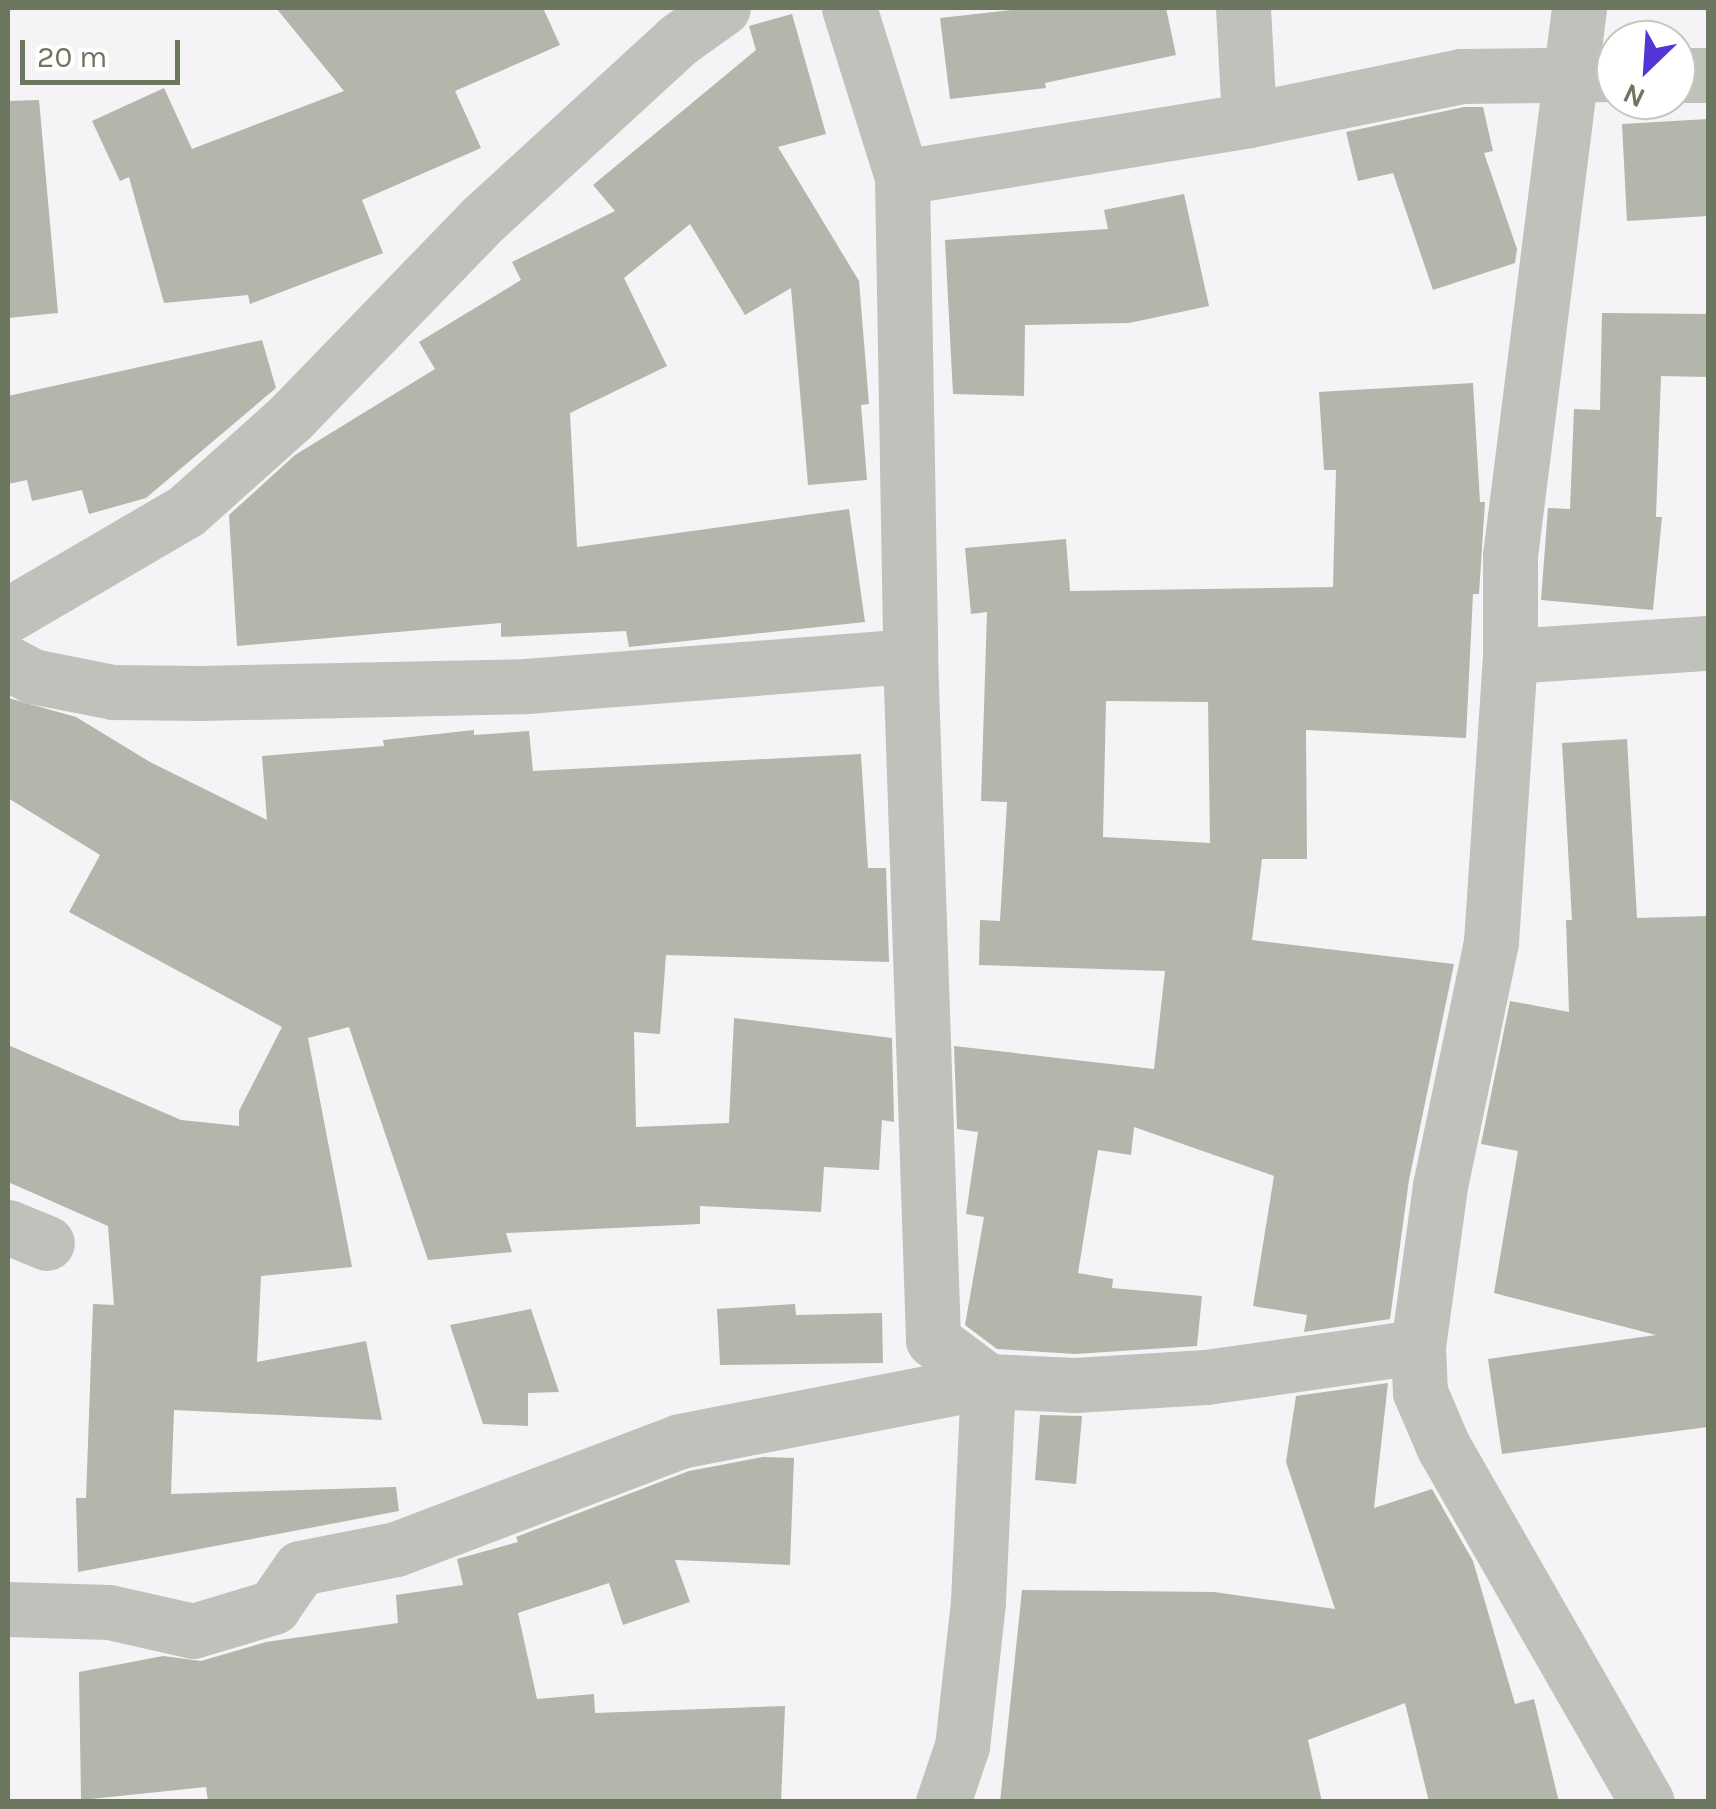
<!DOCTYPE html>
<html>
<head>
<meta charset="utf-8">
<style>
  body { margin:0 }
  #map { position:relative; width:1716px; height:1809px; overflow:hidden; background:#f6f3f6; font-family:Karla,sans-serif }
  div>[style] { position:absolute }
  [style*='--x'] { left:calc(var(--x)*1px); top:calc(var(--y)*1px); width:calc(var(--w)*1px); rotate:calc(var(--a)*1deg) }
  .building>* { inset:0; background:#b2b6ab }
  .minor>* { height:55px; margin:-27.5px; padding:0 27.5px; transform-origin:27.5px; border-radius:27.5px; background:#bfc2ba }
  span { translate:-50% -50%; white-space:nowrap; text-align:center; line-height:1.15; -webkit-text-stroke:10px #fff; paint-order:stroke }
  .frame { position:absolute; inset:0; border:10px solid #6d765e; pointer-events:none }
  .north { position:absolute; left:1596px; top:20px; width:100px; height:100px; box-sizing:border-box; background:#fff; border:2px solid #c5c8bf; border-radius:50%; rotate:205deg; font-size:28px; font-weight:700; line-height:40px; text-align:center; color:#6d765e }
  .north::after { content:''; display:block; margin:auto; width:35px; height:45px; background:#5334d5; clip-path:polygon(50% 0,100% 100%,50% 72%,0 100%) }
  .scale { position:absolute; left:20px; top:40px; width:160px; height:45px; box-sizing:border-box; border:5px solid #6d765e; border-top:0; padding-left:12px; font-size:30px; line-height:35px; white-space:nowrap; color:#6d765e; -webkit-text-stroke:8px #fff; paint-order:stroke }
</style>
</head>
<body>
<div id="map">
  <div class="building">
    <div style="clip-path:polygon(276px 8px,543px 8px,560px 45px,455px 91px,481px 148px,362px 200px,383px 253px,250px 304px,248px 295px,164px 303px,129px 177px,120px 181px,92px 121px,164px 88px,192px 149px,344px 91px)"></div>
    <div style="clip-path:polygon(1030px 8px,1166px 8px,1176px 55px,1045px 83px,1046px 88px,950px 99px,940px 18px)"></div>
    <div style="clip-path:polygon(792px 14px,826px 134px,778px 147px,859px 281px,869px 404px,861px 405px,867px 480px,808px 485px,791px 288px,745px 315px,690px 224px,624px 278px,667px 366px,570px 413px,577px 547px,849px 509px,865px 622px,629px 647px,626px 631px,501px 637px,501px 623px,237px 646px,229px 515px,295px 455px,435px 369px,419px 342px,521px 280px,512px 262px,615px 211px,593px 185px,756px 50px,749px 26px)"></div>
    <div style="clip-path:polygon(39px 100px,58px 313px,8px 318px,8px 101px)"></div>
    <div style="clip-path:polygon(1464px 107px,1483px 107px,1493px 151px,1484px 153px,1517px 249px,1515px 263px,1433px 290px,1393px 173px,1358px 181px,1346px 132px)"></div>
    <div style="clip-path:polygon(1708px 119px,1708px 216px,1627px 221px,1622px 124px)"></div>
    <div style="clip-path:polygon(1184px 194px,1209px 306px,1129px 323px,1025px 325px,1024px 396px,953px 394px,945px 240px,1108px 229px,1104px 210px)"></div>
    <div style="clip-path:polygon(1602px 313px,1708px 314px,1708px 377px,1661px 376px,1656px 517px,1662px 517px,1653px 610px,1541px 600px,1548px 508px,1570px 509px,1574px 409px,1600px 410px)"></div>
    <div style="clip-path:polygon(262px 340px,276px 388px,146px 498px,89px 514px,82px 490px,32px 501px,27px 480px,8px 484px,8px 396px)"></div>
    <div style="clip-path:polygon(evenodd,1473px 383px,1480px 502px,1485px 502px,1479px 594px,1473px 594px,1466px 738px,1306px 730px,1307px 859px,1262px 859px,1252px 940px,1454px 964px,1409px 1180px,1390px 1319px,1304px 1332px,1307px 1315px,1253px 1306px,1274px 1176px,1134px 1127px,1131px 1155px,1098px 1150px,1078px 1273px,1113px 1279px,1112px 1288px,1202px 1296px,1197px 1346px,1075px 1354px,997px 1349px,965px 1325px,984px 1217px,966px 1214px,978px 1132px,957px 1129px,954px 1046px,1154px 1069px,1165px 971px,979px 965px,980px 920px,1000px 921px,1007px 802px,981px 801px,987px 612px,971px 614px,965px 548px,1066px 539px,1070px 591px,1333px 587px,1336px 470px,1324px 470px,1319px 392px,1473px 383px,1106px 701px,1208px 702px,1210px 843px,1103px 837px,1106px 701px)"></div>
    <div style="clip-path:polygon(8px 698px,76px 717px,150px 762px,267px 820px,262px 756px,384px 746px,383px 740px,474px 730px,474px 735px,529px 731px,533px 771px,861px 754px,868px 868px,886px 868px,889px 962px,666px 955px,660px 1034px,634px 1032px,636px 1127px,729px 1123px,734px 1018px,892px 1038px,894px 1122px,882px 1120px,879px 1170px,824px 1167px,821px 1212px,700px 1206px,700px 1224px,506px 1233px,512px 1252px,428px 1260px,349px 1027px,308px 1038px,352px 1267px,261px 1276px,257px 1362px,366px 1341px,382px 1420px,174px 1410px,171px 1494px,396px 1487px,399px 1511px,78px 1572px,76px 1498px,86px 1498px,93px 1304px,114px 1305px,108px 1226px,8px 1182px,8px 1045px,181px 1120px,239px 1126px,239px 1111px,282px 1027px,69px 912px,100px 855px,8px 798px)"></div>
    <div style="clip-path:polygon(1627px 739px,1637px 918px,1708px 916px,1708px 1427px,1502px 1454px,1488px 1359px,1656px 1335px,1494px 1293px,1518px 1151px,1481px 1144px,1510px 1001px,1569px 1012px,1566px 920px,1572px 920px,1562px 743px)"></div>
    <div style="clip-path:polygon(795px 1304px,796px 1315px,882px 1313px,883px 1363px,720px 1365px,717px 1309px)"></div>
    <div style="clip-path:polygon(531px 1309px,559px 1392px,528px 1393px,528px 1426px,483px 1424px,450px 1325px)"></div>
    <div style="clip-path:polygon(1388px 1383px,1374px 1508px,1432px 1489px,1473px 1561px,1515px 1704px,1534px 1699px,1559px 1802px,1429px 1802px,1405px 1703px,1308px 1740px,1322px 1802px,1000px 1802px,1022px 1590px,1214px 1592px,1335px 1609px,1286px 1462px,1296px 1396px)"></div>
    <div style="clip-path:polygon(1040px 1415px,1082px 1416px,1076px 1484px,1035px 1480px)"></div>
    <div style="clip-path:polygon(763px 1457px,794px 1458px,790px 1565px,675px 1560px,690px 1602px,623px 1625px,609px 1583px,518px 1613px,537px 1699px,594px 1694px,595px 1713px,785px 1706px,781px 1802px,208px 1802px,206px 1787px,81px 1800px,79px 1672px,163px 1656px,201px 1661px,266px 1642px,398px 1623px,396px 1595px,463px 1585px,457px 1559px,518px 1542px,516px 1537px,689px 1471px)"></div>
  </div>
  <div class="minor">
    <div style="--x:849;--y:8;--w:177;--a:72.6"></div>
    <div style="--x:902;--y:177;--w:479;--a:89"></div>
    <div style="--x:910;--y:656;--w:684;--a:88.07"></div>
    <div style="--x:933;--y:1340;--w:69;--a:36.7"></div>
    <div style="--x:988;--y:1381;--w:221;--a:92.6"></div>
    <div style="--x:978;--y:1602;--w:145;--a:96.3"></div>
    <div style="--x:962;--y:1746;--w:59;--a:108.7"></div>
    <div style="--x:1243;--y:8;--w:112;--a:86.9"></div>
    <div style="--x:1579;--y:8;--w:552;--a:97.18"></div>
    <div style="--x:1510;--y:556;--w:100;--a:90"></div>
    <div style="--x:1510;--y:656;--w:287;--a:93.8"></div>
    <div style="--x:1491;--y:942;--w:249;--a:101.8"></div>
    <div style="--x:1440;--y:1186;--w:162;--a:97.8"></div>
    <div style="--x:1418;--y:1347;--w:45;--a:87.5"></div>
    <div style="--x:1420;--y:1392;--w:59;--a:66.9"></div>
    <div style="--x:1443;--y:1446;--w:410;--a:60.2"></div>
    <div style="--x:1676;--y:75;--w:32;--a:0"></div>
    <div style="--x:902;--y:177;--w:352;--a:-9.3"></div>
    <div style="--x:1249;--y:120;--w:217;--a:-11.7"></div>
    <div style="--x:1461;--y:76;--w:155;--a:-0.7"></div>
    <div style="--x:8;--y:615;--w:206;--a:-30.3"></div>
    <div style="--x:186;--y:511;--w:141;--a:-41.8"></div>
    <div style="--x:291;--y:417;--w:277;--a:-45.9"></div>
    <div style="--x:484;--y:218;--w:263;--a:-42.5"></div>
    <div style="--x:678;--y:40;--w:55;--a:-35.4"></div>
    <div style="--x:1510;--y:656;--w:198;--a:-3.8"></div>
    <div style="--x:8;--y:663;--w:27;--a:28"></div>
    <div style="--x:32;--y:676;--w:83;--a:11.2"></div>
    <div style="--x:113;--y:692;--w:87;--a:0.7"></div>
    <div style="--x:200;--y:693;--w:326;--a:-1.2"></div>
    <div style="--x:526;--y:686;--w:385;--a:-4.5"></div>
    <div style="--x:8;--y:1227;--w:42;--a:22.3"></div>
    <div style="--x:8;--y:1609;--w:101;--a:1.7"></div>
    <div style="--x:109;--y:1612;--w:86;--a:12.7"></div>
    <div style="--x:193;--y:1631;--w:84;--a:-16.7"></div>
    <div style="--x:273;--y:1607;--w:47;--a:-55.3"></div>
    <div style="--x:300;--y:1568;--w:98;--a:-11.2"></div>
    <div style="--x:396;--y:1549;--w:304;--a:-20.8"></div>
    <div style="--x:680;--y:1441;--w:314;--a:-11"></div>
    <div style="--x:988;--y:1381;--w:87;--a:2.6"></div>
    <div style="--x:1075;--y:1385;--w:131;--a:-3.5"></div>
    <div style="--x:1206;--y:1377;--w:214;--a:-8.1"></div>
  </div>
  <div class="frame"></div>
  <div class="north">N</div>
  <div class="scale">20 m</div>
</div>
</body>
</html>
